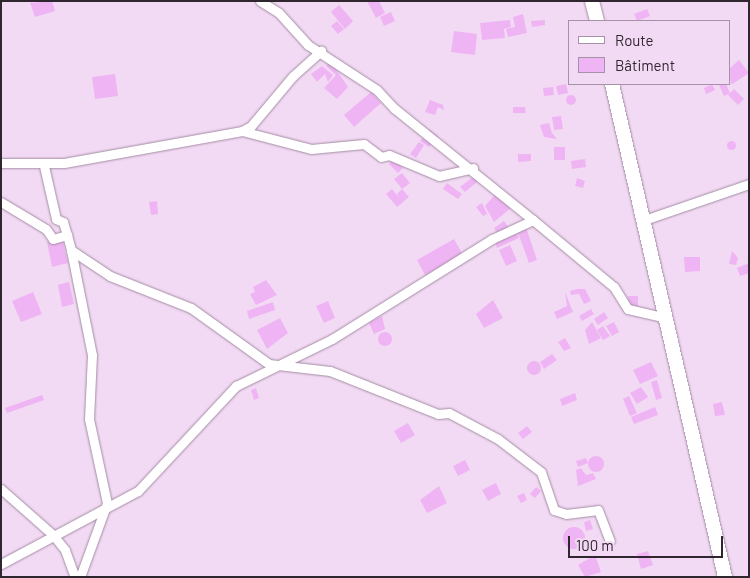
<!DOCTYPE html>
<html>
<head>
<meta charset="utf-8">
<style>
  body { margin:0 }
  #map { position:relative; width:750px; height:578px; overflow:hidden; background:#f3daf4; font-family:Barlow,sans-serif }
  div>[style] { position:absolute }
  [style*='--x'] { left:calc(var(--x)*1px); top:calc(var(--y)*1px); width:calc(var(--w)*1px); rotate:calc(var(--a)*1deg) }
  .building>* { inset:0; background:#efb4f3 }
  .round { border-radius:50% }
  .roads { filter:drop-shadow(0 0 1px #a38ca4) drop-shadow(0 0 1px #a38ca4) }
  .minor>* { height:9px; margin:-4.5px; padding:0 4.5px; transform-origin:4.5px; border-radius:4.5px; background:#fff }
  .primary>* { height:14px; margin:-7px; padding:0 7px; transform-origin:7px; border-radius:7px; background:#fff }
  span { translate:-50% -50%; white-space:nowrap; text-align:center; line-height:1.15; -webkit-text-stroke:4.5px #f3daf4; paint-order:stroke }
  .frame { position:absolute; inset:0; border:2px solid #2f2630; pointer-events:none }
  .legend { position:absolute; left:568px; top:20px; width:162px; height:65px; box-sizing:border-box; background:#f3daf4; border:1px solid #a592a6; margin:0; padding:6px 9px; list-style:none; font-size:15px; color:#2f2630 }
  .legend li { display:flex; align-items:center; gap:10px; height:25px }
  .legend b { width:25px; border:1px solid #a592a6 }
  .scale { position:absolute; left:568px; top:536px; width:155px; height:22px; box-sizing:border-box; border:2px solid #2f2630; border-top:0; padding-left:6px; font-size:15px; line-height:18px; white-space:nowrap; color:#2f2630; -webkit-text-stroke:4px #f3daf4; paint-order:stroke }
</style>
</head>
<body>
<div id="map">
  <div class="building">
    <div style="clip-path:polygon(52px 1px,55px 11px,35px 17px,30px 3px)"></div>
    <div style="clip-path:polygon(367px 1px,379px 1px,385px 13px,376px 18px)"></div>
    <div style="clip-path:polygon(339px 5px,353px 21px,345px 29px,331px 12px)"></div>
    <div style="clip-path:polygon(647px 9px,650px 16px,637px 21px,634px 14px)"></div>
    <div style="clip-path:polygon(391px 12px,395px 21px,384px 26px,380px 17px)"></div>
    <div style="clip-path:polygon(523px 14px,527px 33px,508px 37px,506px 29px,515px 27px,513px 17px)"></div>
    <div style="clip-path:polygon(510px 20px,511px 27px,504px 29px,505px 38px,482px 40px,480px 23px)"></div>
    <div style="clip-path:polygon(545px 20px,545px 25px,532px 27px,531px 21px)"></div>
    <div style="clip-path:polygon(337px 21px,344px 29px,338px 34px,331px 26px)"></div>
    <div style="clip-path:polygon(454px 31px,477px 34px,475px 55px,451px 52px)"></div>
    <div style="clip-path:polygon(739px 60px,749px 73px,731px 85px,729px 69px)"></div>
    <div style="clip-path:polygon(330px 61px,348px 87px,337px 99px,324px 88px,336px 75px,326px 66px)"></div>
    <div style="clip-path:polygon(322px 66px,333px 75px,328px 82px,325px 74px,317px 82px,311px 74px)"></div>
    <div style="clip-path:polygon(115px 74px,118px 96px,95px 99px,92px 77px)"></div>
    <div style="clip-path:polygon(566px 84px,568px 93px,558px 95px,556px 86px)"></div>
    <div style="clip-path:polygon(712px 84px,715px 90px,706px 94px,704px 88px)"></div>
    <div style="clip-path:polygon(726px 84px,730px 93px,724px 96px,719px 85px)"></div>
    <div style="clip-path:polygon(553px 87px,554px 95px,544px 96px,543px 88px)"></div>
    <div style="clip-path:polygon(734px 89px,744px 99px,738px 105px,728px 95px)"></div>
    <div style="clip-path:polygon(371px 92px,381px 103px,354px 127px,344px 115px)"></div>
    <div class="round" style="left:566px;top:95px;width:10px;height:10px"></div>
    <div style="clip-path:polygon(430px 100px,443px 105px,444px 110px,438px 107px,435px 115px,425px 112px)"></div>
    <div style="clip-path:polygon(513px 107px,525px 107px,526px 113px,513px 113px)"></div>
    <div style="clip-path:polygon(561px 116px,563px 129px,554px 130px,552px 117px)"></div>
    <div style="clip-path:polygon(549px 123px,552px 133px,557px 139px,544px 137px,540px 125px)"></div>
    <div style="clip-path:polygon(429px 129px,438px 136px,429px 147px,420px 141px)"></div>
    <div class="round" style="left:726.5px;top:140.5px;width:9px;height:9px"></div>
    <div style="clip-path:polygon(419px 142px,424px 145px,416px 158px,410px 154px)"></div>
    <div style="clip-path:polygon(554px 147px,565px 147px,565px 160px,554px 160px)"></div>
    <div style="clip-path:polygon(518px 154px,531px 154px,531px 161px,518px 162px)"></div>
    <div style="clip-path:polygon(394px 159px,403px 168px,398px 173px,389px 164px)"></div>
    <div style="clip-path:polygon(585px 159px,586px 167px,572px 169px,571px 161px)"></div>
    <div style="clip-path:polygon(402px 173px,410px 183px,402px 189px,394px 179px)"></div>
    <div style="clip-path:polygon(478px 173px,483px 177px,465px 192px,460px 187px)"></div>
    <div style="clip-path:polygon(577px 178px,585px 181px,583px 188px,575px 186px)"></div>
    <div style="clip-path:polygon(447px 183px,462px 194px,458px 199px,443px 189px)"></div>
    <div style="clip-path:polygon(392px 189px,400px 199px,397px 194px,402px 189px,409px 197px,397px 207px,386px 194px)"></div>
    <div style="clip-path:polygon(497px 192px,511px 208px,494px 222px,485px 206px)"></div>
    <div style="clip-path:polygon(157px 201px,158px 214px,151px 215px,149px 202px)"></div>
    <div style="clip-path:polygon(482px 203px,487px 214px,483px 216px,476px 207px)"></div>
    <div style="clip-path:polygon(504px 221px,509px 228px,498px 235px,494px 228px)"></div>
    <div style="clip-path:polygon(526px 227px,537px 260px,529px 263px,517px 230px)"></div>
    <div style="clip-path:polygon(516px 231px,519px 238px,497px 248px,494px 240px)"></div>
    <div style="clip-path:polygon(62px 239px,68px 263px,52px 267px,47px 242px)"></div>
    <div style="clip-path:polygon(454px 239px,463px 255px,425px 275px,417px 260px)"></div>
    <div style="clip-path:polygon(510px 245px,517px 261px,506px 266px,499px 250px)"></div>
    <div style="clip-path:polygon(732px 251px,738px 258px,736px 265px,729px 264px)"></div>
    <div style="clip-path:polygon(684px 257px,700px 257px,700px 271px,685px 272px)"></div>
    <div style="clip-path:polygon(749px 263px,749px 273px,740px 276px,737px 268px)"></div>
    <div style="clip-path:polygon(266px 280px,277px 295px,256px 305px,250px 294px,255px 292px,253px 287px)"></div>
    <div style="clip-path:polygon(69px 282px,74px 304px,62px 307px,58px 285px)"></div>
    <div style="clip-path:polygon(577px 289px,585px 289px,591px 301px,584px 304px,579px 294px,571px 295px,570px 291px)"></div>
    <div style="clip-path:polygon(33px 292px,42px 314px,21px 322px,12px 301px)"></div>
    <div style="clip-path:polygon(565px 292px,573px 312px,557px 319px,554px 312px,567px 306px)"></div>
    <div style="clip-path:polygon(628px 296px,638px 296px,638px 307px,629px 307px)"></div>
    <div style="clip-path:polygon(493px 300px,503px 318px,484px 328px,476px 314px)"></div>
    <div style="clip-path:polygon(328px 301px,335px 318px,324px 323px,316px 306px)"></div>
    <div style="clip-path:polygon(273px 302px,275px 310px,249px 319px,247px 311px)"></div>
    <div style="clip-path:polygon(591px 309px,594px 314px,582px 321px,579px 316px)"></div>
    <div style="clip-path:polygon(604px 312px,608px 318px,598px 325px,594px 319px)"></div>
    <div style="clip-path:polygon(382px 316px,385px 329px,374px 334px,369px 323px)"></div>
    <div style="clip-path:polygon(280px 318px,288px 333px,267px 349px,257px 330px)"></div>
    <div style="clip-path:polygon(592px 322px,601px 338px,589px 344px,585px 330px)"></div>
    <div style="clip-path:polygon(614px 322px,619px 332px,612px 336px,606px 326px)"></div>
    <div style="clip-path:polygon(603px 326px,610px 336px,603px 340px,597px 330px)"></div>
    <div class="round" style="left:378px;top:332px;width:14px;height:14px"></div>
    <div style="clip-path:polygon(565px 338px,571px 348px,564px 351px,558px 342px)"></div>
    <div style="clip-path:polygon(552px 354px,557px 360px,544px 369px,540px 362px)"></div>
    <div class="round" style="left:527px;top:361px;width:14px;height:14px"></div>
    <div style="clip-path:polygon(651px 362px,658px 376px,640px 384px,633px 370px)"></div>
    <div style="clip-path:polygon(657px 380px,662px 398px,656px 400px,651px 382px)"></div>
    <div style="clip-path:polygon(641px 387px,648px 397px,637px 404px,630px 393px)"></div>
    <div style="clip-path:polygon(256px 388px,259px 398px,254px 400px,251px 390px)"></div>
    <div style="clip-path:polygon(575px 393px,577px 400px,562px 406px,560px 399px)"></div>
    <div style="clip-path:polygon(42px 395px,44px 400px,7px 413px,5px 408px)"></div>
    <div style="clip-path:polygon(629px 396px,637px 413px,630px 416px,623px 399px)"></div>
    <div style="clip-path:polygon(722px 402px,725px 415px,715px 416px,713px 404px)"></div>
    <div style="clip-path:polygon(655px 407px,658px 415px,634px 424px,631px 417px)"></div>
    <div style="clip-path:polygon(408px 423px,415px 435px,401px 443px,394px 431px)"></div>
    <div style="clip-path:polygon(527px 426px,532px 432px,523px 439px,518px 433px)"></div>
    <div class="round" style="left:588px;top:456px;width:16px;height:16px"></div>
    <div style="clip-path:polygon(586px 458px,588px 463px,578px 467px,576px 461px)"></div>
    <div style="clip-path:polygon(465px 460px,470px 470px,458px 476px,453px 466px)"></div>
    <div style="clip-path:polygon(581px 468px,586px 475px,593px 473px,596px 479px,578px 486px,576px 470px)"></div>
    <div style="clip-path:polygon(496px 483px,501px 494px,488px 501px,482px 490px)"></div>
    <div style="clip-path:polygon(439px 486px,447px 503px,427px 513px,420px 500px)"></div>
    <div style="clip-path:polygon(536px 487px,541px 491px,535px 498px,530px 494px)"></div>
    <div style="clip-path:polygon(524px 493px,527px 500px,521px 503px,517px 496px)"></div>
    <div style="clip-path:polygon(590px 520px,593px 529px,586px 531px,584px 522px)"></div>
    <div class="round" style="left:563px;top:527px;width:22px;height:22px"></div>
    <div style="clip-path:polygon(648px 551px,653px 565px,641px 569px,637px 554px)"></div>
    <div style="clip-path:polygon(595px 555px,601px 572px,585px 577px,578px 565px)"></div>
  </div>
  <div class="roads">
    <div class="minor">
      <div style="--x:260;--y:1;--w:22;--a:32"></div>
      <div style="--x:279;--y:13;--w:43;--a:47.8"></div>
      <div style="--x:308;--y:45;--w:82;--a:33.1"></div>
      <div style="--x:377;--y:90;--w:26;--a:47"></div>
      <div style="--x:395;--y:109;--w:177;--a:38.8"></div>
      <div style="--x:242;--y:131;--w:71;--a:14.6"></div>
      <div style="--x:311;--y:149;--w:53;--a:-5.4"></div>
      <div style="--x:364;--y:144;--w:21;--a:37"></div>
      <div style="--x:381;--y:157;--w:8;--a:-14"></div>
      <div style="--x:389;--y:155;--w:54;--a:22.8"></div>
      <div style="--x:439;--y:176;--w:35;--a:-13"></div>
      <div style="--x:1;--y:163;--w:63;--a:0"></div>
      <div style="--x:64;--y:163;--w:181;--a:-10.2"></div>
      <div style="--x:242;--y:131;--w:10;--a:-29"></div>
      <div style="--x:251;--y:126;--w:65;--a:-50"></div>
      <div style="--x:293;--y:76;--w:38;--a:-42"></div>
      <div style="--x:44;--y:166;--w:54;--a:77.2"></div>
      <div style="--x:56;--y:219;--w:8;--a:23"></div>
      <div style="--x:63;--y:222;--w:14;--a:73"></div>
      <div style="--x:1;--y:202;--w:52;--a:31"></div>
      <div style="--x:46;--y:229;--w:12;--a:55"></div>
      <div style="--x:53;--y:239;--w:15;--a:-16"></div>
      <div style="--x:67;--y:235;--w:16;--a:75"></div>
      <div style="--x:71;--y:250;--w:47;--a:33.7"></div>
      <div style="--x:110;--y:276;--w:87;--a:21.6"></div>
      <div style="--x:191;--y:308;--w:96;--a:35.7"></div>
      <div style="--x:269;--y:364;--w:61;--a:6.5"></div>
      <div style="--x:330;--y:371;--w:116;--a:21.7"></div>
      <div style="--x:438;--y:414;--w:11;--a:-5"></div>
      <div style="--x:449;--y:413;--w:55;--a:28"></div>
      <div style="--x:498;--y:439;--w:54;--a:37.5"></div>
      <div style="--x:541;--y:472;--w:40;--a:71.1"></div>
      <div style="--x:554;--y:510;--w:13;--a:18"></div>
      <div style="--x:566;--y:514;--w:32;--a:-7"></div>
      <div style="--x:598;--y:510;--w:33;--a:69"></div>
      <div style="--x:644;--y:220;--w:111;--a:-18.9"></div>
      <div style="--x:71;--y:250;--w:107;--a:78.7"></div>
      <div style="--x:92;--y:355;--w:64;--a:92.7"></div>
      <div style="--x:89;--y:419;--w:86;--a:77.9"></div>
      <div style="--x:107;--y:503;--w:79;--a:110"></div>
      <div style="--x:1;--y:489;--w:69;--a:41.5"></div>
      <div style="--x:53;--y:535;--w:19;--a:51"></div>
      <div style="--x:65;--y:550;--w:29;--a:70"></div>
      <div style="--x:1;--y:564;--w:155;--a:-28.1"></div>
      <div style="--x:138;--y:491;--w:144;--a:-47"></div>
      <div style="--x:236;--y:386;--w:107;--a:-26.1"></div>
      <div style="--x:332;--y:339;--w:189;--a:-32"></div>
      <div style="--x:492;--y:239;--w:45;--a:-24.9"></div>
      <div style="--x:533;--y:220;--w:105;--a:39.6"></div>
      <div style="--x:614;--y:287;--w:26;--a:58"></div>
      <div style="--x:628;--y:309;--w:39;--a:13"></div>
    </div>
    <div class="primary">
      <div style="--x:592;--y:1;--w:21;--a:76"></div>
      <div style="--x:612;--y:84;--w:506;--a:77.09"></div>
    </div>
  </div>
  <div class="frame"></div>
  <ul class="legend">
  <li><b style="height:6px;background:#fff"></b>Route</li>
  <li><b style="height:14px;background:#efb4f3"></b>Bâtiment</li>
  </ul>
  <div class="scale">100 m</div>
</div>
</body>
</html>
